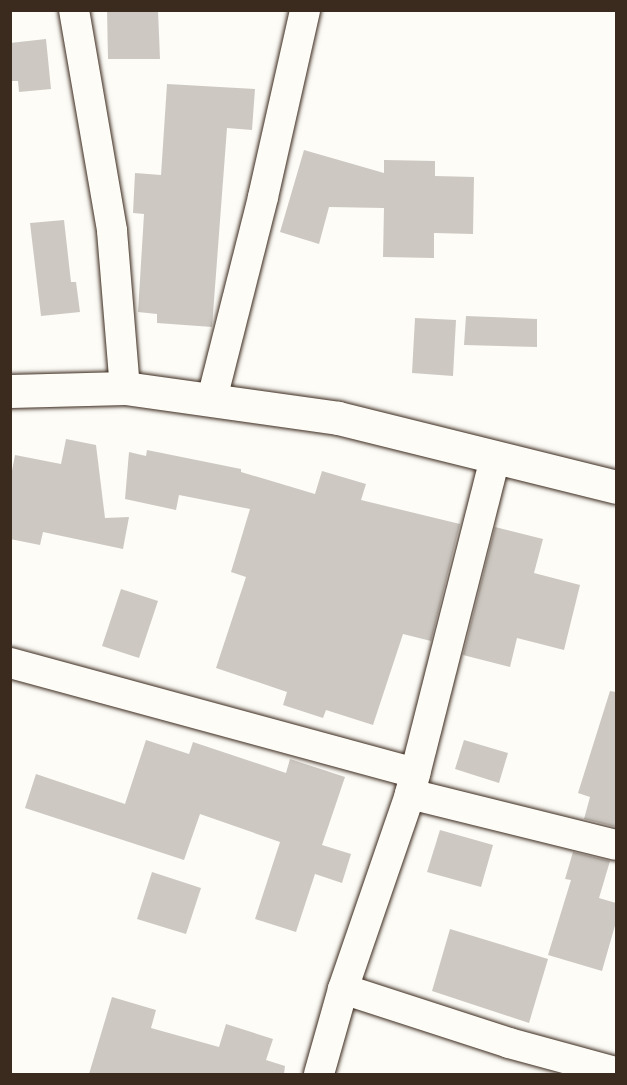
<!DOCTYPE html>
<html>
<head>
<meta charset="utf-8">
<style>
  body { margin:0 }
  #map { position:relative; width:627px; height:1085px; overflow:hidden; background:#fdfcf7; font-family:"Balsamiq Sans",sans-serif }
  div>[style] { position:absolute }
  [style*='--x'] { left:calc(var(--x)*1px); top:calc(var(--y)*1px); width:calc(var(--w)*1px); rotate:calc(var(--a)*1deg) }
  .building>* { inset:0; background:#cdc8c2 }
  .roads { filter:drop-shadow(0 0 2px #3b2a1e) drop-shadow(0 0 2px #3b2a1e) }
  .street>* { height:30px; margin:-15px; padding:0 15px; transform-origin:15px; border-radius:15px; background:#fdfcf7 }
  .secondary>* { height:33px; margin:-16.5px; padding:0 16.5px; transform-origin:16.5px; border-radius:16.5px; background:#fdfcf7 }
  span { translate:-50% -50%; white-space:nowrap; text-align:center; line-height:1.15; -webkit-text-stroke:4.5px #fdfcf7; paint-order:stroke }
  .frame { position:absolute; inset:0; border:12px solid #3b2a1e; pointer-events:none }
</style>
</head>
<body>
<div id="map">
  <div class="building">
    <div style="clip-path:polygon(107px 10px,158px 10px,160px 59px,108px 59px)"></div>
    <div style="clip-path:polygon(46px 39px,51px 89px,19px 92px,18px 81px,10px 81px,10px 43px)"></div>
    <div style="clip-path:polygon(167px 84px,255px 89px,252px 130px,227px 128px,212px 327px,157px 323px,157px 314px,138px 312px,144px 214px,133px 213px,135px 173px,161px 175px)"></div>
    <div style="clip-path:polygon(304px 150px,384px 173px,384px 160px,435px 161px,435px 176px,474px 177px,473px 234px,434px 233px,434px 258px,383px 257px,384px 208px,329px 207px,319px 244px,280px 232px)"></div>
    <div style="clip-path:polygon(64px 220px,71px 282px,76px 282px,80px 312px,41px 316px,30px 223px)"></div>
    <div style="clip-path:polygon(466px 316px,537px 319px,537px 347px,464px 345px)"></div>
    <div style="clip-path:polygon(415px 318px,456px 320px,453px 376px,412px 373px)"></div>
    <div style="clip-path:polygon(66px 439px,96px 445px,105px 518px,129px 517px,123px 549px,43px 532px,40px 545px,10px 539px,10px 481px,15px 455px,61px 464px)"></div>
    <div style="clip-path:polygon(147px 450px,241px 469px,241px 472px,315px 494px,322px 471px,366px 484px,361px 500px,460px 524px,431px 641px,403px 634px,373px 725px,326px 710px,323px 718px,283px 705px,287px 692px,216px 668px,246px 577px,231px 572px,250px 509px,179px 495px,176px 510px,125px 499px,129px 452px,146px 456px)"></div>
    <div style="clip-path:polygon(495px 527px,543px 539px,534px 573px,580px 585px,564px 650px,517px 638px,510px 667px,463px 655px)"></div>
    <div style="clip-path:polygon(121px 589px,158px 601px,139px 658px,102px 646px)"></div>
    <div style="clip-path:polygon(610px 691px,616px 692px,616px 827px,584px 819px,590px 797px,578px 793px)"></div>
    <div style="clip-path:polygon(146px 740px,189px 754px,193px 742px,286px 773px,290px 759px,345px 777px,322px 845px,351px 854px,342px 883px,315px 874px,296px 932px,255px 919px,280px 842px,200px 814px,184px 860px,25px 808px,36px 774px,125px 804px)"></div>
    <div style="clip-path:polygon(464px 740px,508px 753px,499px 783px,455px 769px)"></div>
    <div style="clip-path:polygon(440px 830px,493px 845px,481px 887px,427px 872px)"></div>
    <div style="clip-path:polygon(573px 852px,610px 861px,599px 898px,616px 903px,616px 922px,602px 971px,548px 955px,571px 880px,565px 879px)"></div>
    <div style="clip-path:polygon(152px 872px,201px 888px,186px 934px,137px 919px)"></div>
    <div style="clip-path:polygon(450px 929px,548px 959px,529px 1023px,432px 991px)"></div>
    <div style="clip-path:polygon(112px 997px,156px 1010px,151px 1028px,219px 1047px,226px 1024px,273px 1039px,266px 1060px,285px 1066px,284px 1074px,89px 1074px)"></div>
  </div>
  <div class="roads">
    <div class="street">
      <div style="--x:74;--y:10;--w:224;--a:80.2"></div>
      <div style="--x:112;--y:231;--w:158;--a:85.3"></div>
      <div style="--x:212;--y:399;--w:208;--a:-75.8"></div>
      <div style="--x:263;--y:197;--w:192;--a:-77.3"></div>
      <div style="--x:10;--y:663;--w:420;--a:15.2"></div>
      <div style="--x:410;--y:794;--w:212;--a:13.9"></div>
      <div style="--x:343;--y:989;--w:175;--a:18"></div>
      <div style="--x:509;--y:1043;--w:111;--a:15.2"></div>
      <div style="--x:319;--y:1074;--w:88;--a:-74.2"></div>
      <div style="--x:343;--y:989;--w:206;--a:-71"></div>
      <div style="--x:410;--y:794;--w:347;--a:-75.8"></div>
    </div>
    <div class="secondary">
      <div style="--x:10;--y:391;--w:115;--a:-1.5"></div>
      <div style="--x:125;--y:388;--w:215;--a:8"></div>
      <div style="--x:338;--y:418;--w:286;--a:13.9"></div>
    </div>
  </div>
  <div class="frame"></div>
</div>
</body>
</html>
